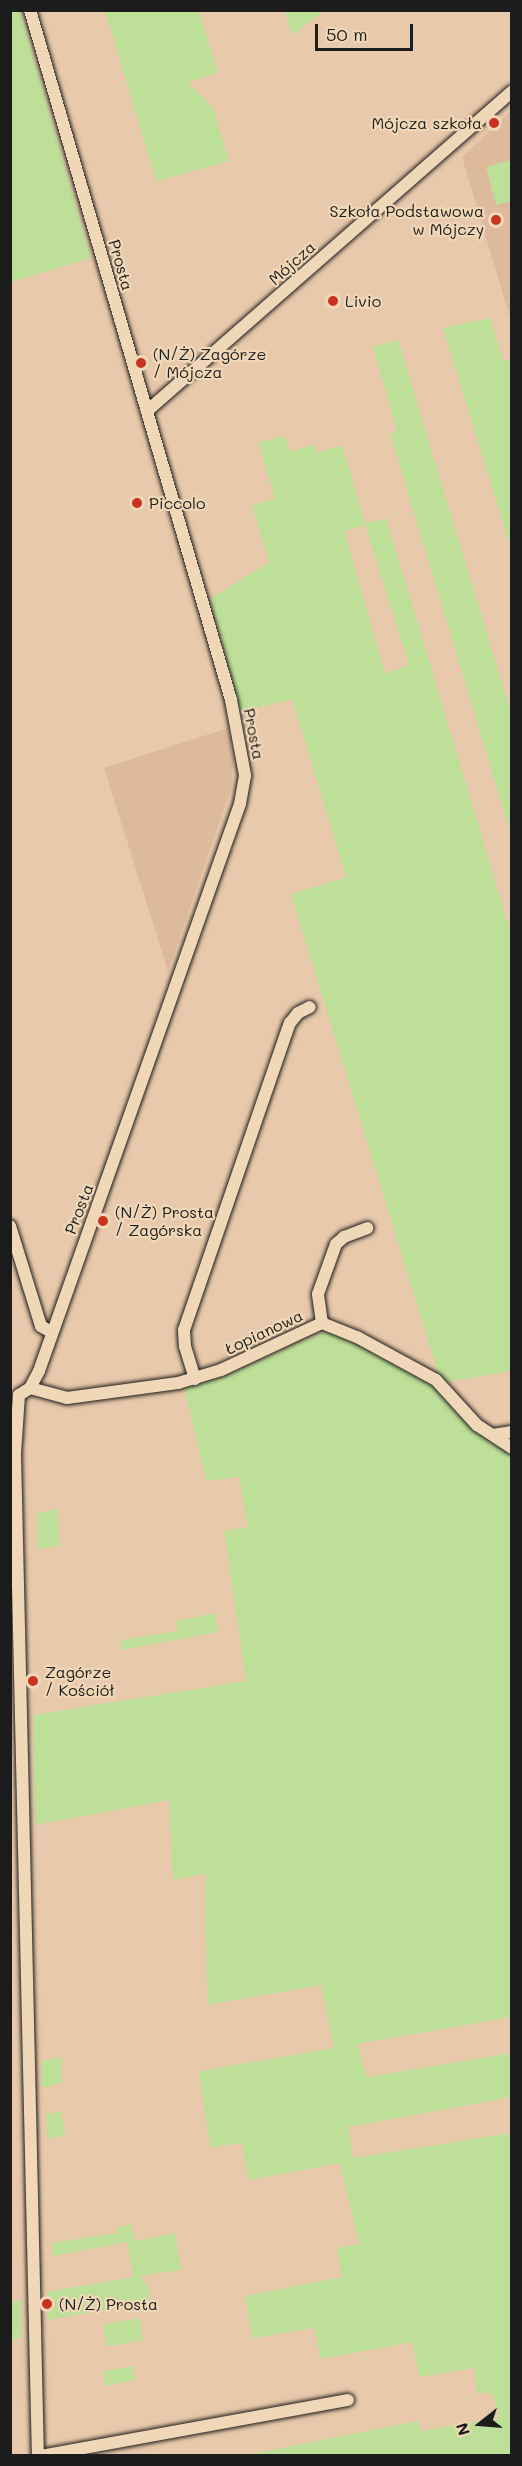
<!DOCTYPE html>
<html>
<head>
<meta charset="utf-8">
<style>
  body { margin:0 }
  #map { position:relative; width:522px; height:2466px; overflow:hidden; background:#e9c9ab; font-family:Mali,sans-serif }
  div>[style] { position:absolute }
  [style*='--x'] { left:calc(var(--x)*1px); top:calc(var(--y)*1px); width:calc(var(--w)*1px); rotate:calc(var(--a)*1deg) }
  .built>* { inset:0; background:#deba9d }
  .green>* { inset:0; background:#bedf98 }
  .roads { filter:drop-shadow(0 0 2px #1c1c1c) drop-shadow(0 0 2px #1c1c1c) }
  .minor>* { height:12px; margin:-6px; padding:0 6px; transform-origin:6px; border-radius:6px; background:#f0d7b8 }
  .dots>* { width:16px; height:16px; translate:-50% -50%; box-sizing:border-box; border:3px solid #f0d7b8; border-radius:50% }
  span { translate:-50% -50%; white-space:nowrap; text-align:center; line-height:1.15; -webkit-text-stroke:4.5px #f0d7b8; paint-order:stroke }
  .poi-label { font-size:16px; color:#1c1c1c }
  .right { translate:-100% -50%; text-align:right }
  .left { translate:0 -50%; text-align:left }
  .street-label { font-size:16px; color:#1c1c1c }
  .frame { position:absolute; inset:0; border:12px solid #1c1c1c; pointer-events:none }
  .north { position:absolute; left:450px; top:2394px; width:60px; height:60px; -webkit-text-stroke:4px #f0d7b8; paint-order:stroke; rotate:253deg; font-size:16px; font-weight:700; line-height:24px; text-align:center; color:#1c1c1c }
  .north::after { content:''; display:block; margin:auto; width:21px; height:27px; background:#1c1c1c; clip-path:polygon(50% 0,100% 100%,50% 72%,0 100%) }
  .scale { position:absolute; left:315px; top:24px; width:98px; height:27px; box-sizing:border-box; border:3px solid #1c1c1c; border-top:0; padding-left:8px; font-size:18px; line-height:21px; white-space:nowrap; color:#1c1c1c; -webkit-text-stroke:4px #f0d7b8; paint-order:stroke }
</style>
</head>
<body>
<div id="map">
  <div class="built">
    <div style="clip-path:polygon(511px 111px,511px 321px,462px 157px)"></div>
    <div style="clip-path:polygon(228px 728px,233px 761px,231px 789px,168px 971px,104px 768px)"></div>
  </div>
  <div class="green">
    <div style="clip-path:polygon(20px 10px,91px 258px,11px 282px,10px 11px)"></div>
    <div style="clip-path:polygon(105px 11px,199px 11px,218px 73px,188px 82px,213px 108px,229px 161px,156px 181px)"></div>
    <div style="clip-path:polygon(285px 11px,285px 10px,324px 11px,292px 35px)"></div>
    <div style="clip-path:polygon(511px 160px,511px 201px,496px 205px,486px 167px)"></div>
    <div style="clip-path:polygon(490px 318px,503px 361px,511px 359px,511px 549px,443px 328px)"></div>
    <div style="clip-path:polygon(398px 340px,511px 713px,511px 835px,390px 434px,397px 432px,373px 347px)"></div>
    <div style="clip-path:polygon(evenodd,285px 436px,290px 452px,314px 444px,317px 453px,342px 445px,365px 524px,386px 518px,511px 934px,511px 1371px,441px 1383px,291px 894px,346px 877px,292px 699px,241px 712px,210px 599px,269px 562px,252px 506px,275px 498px,258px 442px,285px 436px,365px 525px,409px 665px,385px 674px,344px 531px,365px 525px)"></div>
    <div style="clip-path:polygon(321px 1333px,331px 1333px,358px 1345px,436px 1388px,469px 1426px,511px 1454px,511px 2017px,357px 2044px,367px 2077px,511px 2053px,511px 2097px,348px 2127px,353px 2158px,511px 2133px,511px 2455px,246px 2455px,418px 2421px,421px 2431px,499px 2418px,492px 2393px,477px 2394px,474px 2368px,419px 2377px,412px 2342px,321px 2359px,314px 2328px,252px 2338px,245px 2296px,342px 2277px,337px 2248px,359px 2244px,340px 2163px,248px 2180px,242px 2143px,210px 2147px,199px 2071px,334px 2048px,321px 1985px,207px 2005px,205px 1874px,173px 1880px,169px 1800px,35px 1825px,33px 1715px,246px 1681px,224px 1531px,248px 1527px,239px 1477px,206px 1481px,184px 1387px,223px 1377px)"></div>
    <div style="clip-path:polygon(58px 1509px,59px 1546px,38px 1549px,37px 1513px)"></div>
    <div style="clip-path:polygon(215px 1613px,218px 1632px,122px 1650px,120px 1640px,177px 1631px,176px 1621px)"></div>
    <div style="clip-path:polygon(62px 2057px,62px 2083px,42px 2087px,41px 2061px)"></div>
    <div style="clip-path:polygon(61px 2111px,65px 2136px,47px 2139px,46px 2114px)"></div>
    <div style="clip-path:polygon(131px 2224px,135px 2241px,175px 2233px,181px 2270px,140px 2276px,150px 2290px,149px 2302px,48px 2320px,47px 2292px,133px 2277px,127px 2242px,53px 2256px,52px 2243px,117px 2233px,116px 2228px)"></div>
    <div style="clip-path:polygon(22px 2300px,22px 2338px,11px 2340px,11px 2302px)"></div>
    <div style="clip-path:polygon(140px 2318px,143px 2340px,106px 2347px,103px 2324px)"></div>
    <div style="clip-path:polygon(133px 2366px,135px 2380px,105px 2386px,103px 2371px)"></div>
  </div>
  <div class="roads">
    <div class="minor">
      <div style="--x:147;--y:411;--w:485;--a:-41.2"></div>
      <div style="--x:10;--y:1226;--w:105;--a:72.8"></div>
      <div style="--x:41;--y:1326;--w:12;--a:31"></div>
      <div style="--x:322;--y:1323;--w:29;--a:-98"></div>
      <div style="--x:318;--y:1294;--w:53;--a:-70.2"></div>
      <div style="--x:336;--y:1244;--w:11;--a:-41"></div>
      <div style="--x:344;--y:1237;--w:25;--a:-21"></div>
      <div style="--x:195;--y:1379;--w:34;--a:-107"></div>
      <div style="--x:185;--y:1346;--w:16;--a:-94"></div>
      <div style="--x:184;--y:1330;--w:325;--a:-71"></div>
      <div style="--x:290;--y:1023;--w:13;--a:-51"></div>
      <div style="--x:298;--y:1013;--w:13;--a:-27"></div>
      <div style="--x:30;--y:1388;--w:38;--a:15"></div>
      <div style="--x:67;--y:1398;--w:112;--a:-7.7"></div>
      <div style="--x:178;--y:1383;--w:45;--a:-16.8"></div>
      <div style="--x:221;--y:1370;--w:111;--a:-25"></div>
      <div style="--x:322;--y:1323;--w:38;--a:22"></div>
      <div style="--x:357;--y:1337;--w:90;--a:28.6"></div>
      <div style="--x:436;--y:1380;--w:61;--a:47.7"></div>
      <div style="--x:477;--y:1425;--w:42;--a:33.3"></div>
      <div style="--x:19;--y:1395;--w:13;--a:-32"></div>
      <div style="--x:30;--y:1388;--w:19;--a:-62"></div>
      <div style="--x:39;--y:1371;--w:602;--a:-70.48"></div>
      <div style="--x:240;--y:804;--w:29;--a:-80"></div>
      <div style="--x:245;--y:775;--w:76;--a:-100.6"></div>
      <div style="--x:231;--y:700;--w:719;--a:-106.24"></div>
      <div style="--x:19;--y:1395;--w:59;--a:93.9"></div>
      <div style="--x:15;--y:1454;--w:1002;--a:88.69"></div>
      <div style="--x:493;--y:1435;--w:19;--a:-9"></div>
      <div style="--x:40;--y:2456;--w:313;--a:-10.3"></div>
    </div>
  </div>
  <div class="dots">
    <div style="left:494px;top:123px;background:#c8321e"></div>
    <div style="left:496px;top:220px;background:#c8321e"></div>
    <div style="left:333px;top:301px;background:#c8321e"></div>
    <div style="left:141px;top:363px;background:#c8321e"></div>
    <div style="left:137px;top:503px;background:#c8321e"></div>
    <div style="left:103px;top:1221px;background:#c8321e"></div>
    <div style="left:33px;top:1681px;background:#c8321e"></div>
    <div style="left:47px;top:2304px;background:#c8321e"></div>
  </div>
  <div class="poi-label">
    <span class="right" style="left:482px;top:123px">Mójcza szkoła</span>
    <span class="right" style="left:484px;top:220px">Szkoła Podstawowa<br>w Mójczy</span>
    <span class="left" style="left:345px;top:301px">Livio</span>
    <span class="left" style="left:153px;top:363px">(N/Ż) Zagórze<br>/ Mójcza</span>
    <span class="left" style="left:149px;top:503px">Piccolo</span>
    <span class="left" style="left:115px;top:1221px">(N/Ż) Prosta<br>/ Zagórska</span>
    <span class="left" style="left:45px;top:1681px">Zagórze<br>/ Kościół</span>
    <span class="left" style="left:59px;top:2304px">(N/Ż) Prosta</span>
  </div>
  <div class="street-label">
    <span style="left:292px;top:263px;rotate:-42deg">Mójcza</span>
    <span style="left:121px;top:265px;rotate:74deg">Prosta</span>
    <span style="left:254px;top:734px;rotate:79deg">Prosta</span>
    <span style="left:79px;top:1209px;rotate:-69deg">Prosta</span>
    <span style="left:264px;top:1332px;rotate:-25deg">Łopianowa</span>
  </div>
  <div class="frame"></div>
  <div class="north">N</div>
  <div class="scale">50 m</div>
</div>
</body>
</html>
